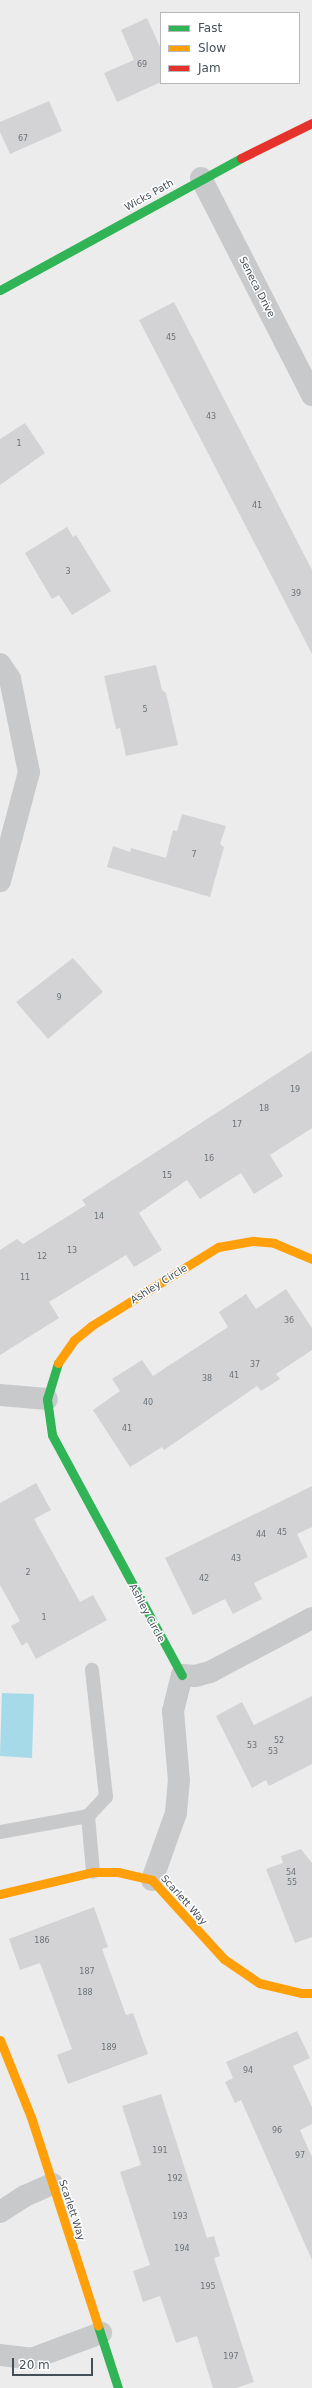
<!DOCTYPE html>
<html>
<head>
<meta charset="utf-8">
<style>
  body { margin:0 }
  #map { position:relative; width:312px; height:2388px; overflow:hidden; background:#edecec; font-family:"DejaVu Sans",sans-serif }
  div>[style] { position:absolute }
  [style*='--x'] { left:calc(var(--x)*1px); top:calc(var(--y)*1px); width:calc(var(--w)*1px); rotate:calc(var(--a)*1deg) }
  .water>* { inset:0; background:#a6dae9 }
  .building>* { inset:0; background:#d3d3d5 }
  .lane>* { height:14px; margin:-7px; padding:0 7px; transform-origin:7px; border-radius:7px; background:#c7c9cb }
  .street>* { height:22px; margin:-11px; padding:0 11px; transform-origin:11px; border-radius:11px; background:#c7c9cb }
  .fast>* { height:9px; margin:-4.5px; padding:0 4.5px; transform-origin:4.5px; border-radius:4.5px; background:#30b455 }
  .slow>* { height:9px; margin:-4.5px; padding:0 4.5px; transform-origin:4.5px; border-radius:4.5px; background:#ff9f0a }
  .jam>* { height:9px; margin:-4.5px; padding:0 4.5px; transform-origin:4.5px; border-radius:4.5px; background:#e5322d }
  span { translate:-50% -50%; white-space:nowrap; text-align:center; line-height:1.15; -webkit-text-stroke:3px #fff; paint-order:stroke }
  .number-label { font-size:8px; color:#6a7278 }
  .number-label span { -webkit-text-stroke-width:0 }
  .street-label { font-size:10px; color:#454f58 }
  .legend { position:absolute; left:160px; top:12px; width:140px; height:72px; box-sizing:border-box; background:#fff; border:1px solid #b5b9bc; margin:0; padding:5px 7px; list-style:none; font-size:12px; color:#454f58 }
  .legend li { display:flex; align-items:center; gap:8px; height:20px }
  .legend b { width:20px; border:1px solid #b5b9bc }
  .scale { position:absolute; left:12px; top:2358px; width:81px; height:18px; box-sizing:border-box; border:2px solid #454f58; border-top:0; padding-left:5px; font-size:12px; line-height:14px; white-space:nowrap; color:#454f58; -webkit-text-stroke:3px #fff; paint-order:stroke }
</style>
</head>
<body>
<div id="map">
  <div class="water">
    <div style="clip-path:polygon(2px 1693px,34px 1694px,32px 1758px,0 1756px)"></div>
  </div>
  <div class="building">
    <div style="clip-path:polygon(147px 18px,161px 49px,161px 82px,117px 102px,104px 73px,134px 60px,121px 30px)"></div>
    <div style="clip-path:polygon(49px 101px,62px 131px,10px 154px,0 132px,0 122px)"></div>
    <div style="clip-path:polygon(174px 302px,312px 570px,312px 654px,139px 320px)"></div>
    <div style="clip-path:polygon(25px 423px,45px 453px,0 485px,0 439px)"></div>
    <div style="clip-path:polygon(67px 527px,73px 537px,76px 535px,111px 591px,72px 615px,59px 595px,52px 599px,25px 553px)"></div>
    <div style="clip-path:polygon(156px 665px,162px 690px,166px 693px,178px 745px,126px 756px,120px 728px,116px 729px,104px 676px)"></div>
    <div style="clip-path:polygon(182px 814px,226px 826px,220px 844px,224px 847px,210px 897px,107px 867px,113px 846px,130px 852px,131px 848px,166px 858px,173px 830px,177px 831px)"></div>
    <div style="clip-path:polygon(73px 958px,103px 992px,48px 1039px,16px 1002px)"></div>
    <div style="clip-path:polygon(312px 1051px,312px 1128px,270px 1155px,283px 1176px,254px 1194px,241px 1173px,200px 1199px,187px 1180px,139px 1213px,162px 1250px,134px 1267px,126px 1255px,49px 1302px,59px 1318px,0 1355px,0 1250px,17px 1239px,23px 1244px,86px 1205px,82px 1200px)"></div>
    <div style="clip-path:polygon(286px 1289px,312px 1328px,312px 1350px,276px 1374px,280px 1379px,261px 1391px,257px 1386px,164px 1450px,162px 1447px,130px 1467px,93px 1410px,120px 1391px,112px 1379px,142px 1360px,153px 1376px,228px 1327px,219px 1312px,246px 1294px,256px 1309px)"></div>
    <div style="clip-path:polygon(36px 1483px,51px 1510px,34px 1519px,80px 1602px,93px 1595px,107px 1620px,36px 1659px,27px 1642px,22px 1646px,11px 1626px,20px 1621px,0 1585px,0 1503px)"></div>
    <div style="clip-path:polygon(312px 1486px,312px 1527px,297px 1534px,308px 1557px,254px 1583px,262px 1599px,233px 1614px,225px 1599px,193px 1615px,165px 1558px)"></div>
    <div style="clip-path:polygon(312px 1696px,312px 1764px,269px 1786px,266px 1780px,252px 1788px,216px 1716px,242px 1702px,254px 1725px)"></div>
    <div style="clip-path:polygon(301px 1849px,312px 1863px,312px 1937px,295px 1943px,266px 1869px,283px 1863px,281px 1856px)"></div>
    <div style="clip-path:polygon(94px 1907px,108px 1947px,102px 1949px,126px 2015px,133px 2013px,148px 2054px,68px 2084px,57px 2055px,72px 2049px,40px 1963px,20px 1970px,9px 1939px)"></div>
    <div style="clip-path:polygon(297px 2031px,310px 2058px,293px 2066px,312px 2107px,312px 2124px,300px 2130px,312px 2157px,312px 2260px,241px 2100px,235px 2103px,225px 2082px,233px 2078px,226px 2062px)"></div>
    <div style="clip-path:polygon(161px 2094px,207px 2238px,214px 2236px,220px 2256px,214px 2258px,254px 2382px,236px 2388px,213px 2388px,197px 2336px,176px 2343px,160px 2296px,143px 2302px,133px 2271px,150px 2265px,120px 2172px,141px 2165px,122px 2106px)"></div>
  </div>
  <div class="lane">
    <div style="--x:88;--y:1816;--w:56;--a:84.9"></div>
    <div style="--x:0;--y:1832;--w:89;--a:-10.3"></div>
    <div style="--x:88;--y:1816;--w:26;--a:-47"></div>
    <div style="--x:106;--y:1797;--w:128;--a:-96.3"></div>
  </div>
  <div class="street">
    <div style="--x:201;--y:178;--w:244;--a:62.9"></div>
    <div style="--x:0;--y:664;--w:18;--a:56"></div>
    <div style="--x:10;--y:679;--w:95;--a:78.5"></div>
    <div style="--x:29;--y:772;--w:113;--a:104.9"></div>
    <div style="--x:0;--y:1395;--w:47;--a:4.9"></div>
    <div style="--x:152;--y:1880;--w:71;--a:-70.3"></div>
    <div style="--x:176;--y:1813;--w:32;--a:-85"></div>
    <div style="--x:179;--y:1781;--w:70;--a:-94.9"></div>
    <div style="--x:173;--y:1711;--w:37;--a:-76"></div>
    <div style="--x:182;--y:1675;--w:13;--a:4"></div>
    <div style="--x:195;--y:1676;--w:16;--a:-15"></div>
    <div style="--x:210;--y:1672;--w:115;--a:-27.9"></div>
    <div style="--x:0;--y:2212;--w:30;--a:-33"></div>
    <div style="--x:25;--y:2196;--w:30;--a:-24"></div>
    <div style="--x:0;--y:2355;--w:31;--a:7"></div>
    <div style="--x:31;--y:2359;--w:75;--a:-20.4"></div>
  </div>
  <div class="fast">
    <div style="--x:0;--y:290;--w:275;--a:-28.7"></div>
    <div style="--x:58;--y:1363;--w:38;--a:107"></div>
    <div style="--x:47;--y:1399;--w:36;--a:82"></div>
    <div style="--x:52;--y:1435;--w:273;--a:61.6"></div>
    <div style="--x:98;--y:2326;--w:65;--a:72.1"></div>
  </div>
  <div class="slow">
    <div style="--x:58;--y:1363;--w:28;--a:-55"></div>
    <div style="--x:74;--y:1340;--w:22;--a:-39"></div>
    <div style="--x:91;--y:1326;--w:150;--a:-31.9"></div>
    <div style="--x:218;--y:1247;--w:36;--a:-10"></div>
    <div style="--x:253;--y:1241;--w:21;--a:5"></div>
    <div style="--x:274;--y:1243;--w:41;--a:22.8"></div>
    <div style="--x:0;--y:1894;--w:96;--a:-13.3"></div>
    <div style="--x:93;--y:1872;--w:25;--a:0"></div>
    <div style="--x:118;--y:1872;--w:35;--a:13"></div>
    <div style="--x:152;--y:1880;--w:107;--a:47.7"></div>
    <div style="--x:224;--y:1959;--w:42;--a:34.4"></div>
    <div style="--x:259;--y:1983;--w:43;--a:13.4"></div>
    <div style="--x:301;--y:1993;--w:11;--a:0"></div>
    <div style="--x:0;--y:2040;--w:83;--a:68.1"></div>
    <div style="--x:31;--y:2117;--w:219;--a:72.2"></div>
  </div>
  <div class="jam">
    <div style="--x:241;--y:158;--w:79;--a:-26.2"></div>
  </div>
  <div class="number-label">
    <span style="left:142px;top:65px">69</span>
    <span style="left:23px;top:139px">67</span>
    <span style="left:171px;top:338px">45</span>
    <span style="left:211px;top:417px">43</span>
    <span style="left:19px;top:444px">1</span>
    <span style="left:257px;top:506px">41</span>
    <span style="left:68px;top:572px">3</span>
    <span style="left:296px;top:594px">39</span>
    <span style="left:145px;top:710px">5</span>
    <span style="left:194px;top:855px">7</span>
    <span style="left:59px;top:998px">9</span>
    <span style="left:295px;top:1090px">19</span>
    <span style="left:264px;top:1109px">18</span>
    <span style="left:237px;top:1125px">17</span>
    <span style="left:209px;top:1159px">16</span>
    <span style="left:167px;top:1176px">15</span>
    <span style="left:99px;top:1217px">14</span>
    <span style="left:72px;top:1251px">13</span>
    <span style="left:42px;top:1257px">12</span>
    <span style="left:25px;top:1278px">11</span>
    <span style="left:289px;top:1321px">36</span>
    <span style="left:255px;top:1365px">37</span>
    <span style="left:234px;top:1376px">41</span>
    <span style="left:207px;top:1379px">38</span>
    <span style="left:148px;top:1403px">40</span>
    <span style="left:127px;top:1429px">41</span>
    <span style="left:282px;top:1533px">45</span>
    <span style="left:261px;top:1535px">44</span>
    <span style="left:236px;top:1559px">43</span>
    <span style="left:28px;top:1573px">2</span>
    <span style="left:204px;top:1579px">42</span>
    <span style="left:44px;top:1618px">1</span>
    <span style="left:279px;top:1741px">52</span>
    <span style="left:252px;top:1746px">53</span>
    <span style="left:273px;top:1752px">53</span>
    <span style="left:291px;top:1873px">54</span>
    <span style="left:292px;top:1883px">55</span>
    <span style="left:42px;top:1941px">186</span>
    <span style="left:87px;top:1972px">187</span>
    <span style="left:85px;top:1993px">188</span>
    <span style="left:109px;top:2048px">189</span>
    <span style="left:248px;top:2071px">94</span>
    <span style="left:277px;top:2131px">96</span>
    <span style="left:160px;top:2151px">191</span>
    <span style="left:300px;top:2156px">97</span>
    <span style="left:175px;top:2179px">192</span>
    <span style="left:180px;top:2217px">193</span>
    <span style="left:182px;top:2249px">194</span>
    <span style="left:208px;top:2287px">195</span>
    <span style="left:231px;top:2357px">197</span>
  </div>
  <div class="street-label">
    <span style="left:149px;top:195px;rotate:-29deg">Wicks Path</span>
    <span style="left:257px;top:287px;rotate:63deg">Seneca Drive</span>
    <span style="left:159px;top:1284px;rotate:-32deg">Ashley Circle</span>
    <span style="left:147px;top:1613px;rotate:62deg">Ashley Circle</span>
    <span style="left:184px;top:1900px;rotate:48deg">Scarlett Way</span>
    <span style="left:72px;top:2210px;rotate:72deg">Scarlett Way</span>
  </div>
  <ul class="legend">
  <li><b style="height:5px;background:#30b455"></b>Fast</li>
  <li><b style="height:5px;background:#ff9f0a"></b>Slow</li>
  <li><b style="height:5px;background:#e5322d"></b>Jam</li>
  </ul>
  <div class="scale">20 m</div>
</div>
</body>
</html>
